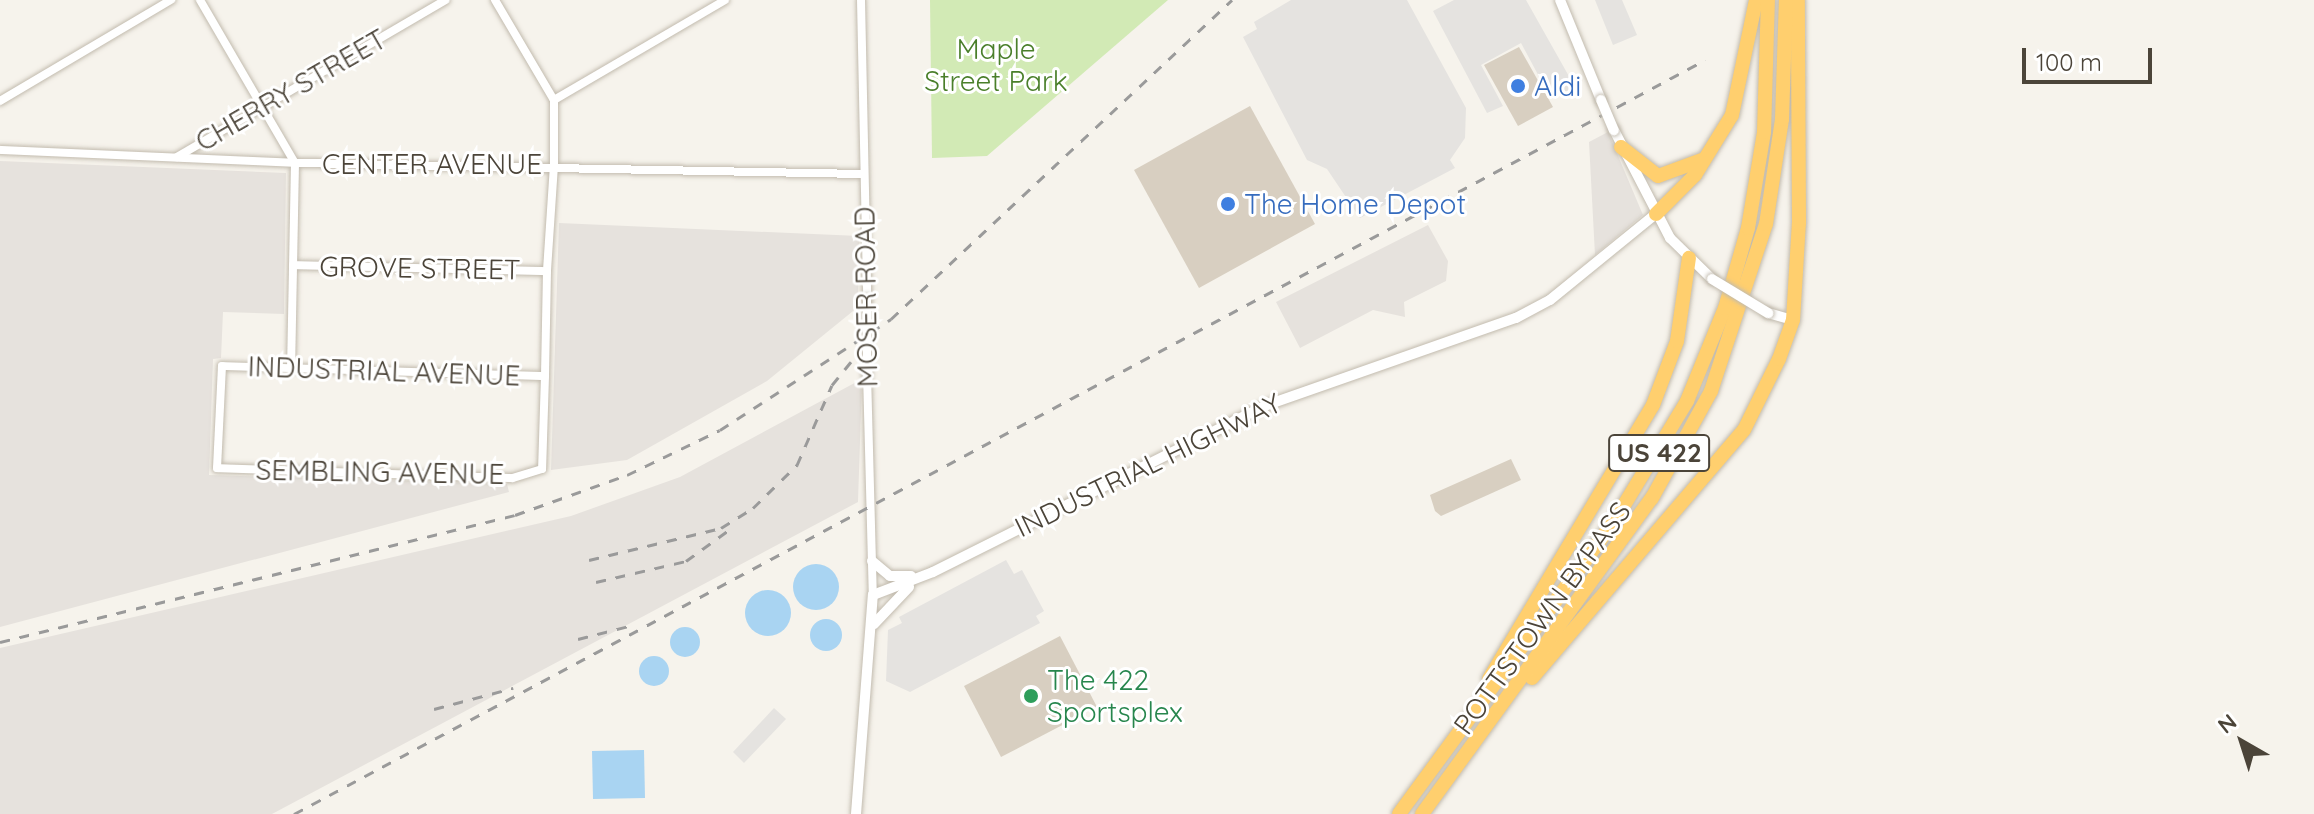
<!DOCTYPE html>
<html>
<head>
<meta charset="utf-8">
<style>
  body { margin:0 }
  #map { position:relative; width:2314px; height:814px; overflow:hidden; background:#f6f3ec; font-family:Quicksand,sans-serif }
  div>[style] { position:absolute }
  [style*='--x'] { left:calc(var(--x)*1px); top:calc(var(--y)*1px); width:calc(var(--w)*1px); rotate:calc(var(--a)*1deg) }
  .industrial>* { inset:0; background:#e6e2dd }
  .green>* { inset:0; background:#d2eab5 }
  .parking>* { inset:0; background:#e5e3e0 }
  .water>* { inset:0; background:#a9d4f2 }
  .round { border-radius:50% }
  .building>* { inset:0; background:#d8cfc1 }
  .roads { filter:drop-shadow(0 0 2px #c2bbae) drop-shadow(0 0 2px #c2bbae) }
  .minor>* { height:8px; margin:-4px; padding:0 4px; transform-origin:4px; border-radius:4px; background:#fff }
  .tertiary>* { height:10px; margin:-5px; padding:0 5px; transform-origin:5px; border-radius:5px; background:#fff }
  .motorway>* { height:14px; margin:-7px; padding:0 7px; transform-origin:7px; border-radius:7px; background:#ffcf6e }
  .rail>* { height:3px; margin-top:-1.5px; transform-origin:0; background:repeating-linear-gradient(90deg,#9a9a9a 0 10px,transparent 0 20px) }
  .bridges { filter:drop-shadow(0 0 2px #c2bbae) drop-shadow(0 0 2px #c2bbae) }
  .minor-bridge>* { height:8px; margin:-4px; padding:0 4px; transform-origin:4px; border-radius:4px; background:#fff }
  .tertiary-bridge>* { height:10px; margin:-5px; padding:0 5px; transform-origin:5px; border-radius:5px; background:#fff }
  .dots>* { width:22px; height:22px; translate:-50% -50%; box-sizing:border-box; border:4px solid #fff; border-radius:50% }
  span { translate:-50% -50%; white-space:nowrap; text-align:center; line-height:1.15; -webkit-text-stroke:6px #fff; paint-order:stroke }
  .shield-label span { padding:2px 6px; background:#fff; border:2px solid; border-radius:6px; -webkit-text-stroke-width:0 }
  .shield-label { font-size:26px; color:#4b4439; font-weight:700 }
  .park-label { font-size:28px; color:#4a7f2a }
  .shop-label { font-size:28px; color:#366cbe }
  .left { translate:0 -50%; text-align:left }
  .street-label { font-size:28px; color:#4b4439 }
  .leisure-label { font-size:28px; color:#27864d }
  .north { position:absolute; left:2202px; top:702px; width:80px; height:80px; -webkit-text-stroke:6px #fff; paint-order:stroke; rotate:321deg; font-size:22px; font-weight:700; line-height:32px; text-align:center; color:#4b4439 }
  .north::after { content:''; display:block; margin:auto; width:28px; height:36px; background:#4b4439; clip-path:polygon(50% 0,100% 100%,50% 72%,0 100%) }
  .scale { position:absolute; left:2022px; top:48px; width:130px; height:36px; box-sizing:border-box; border:4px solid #4b4439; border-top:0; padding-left:10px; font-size:24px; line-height:28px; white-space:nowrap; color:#4b4439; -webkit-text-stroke:6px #fff; paint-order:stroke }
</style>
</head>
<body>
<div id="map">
  <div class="industrial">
    <div style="clip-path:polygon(1608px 132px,1643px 215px,1595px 255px,1589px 142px)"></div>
    <div style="clip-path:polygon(0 161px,286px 173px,284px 314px,223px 312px,221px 358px,213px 359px,209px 475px,507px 484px,509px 492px,0 627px)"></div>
    <div style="clip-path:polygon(559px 223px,859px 236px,858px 307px,767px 381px,627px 460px,551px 470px)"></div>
    <div style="clip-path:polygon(1428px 225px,1448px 261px,1446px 281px,1404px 302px,1405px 317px,1373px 310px,1300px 348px,1276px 302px)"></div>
    <div style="clip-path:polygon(862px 379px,858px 502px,272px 814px,0 814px,0 648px,571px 516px,680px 477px)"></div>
  </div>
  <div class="green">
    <div style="clip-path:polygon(930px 0,1168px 0,987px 156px,932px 158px)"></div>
  </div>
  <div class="parking">
    <div style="clip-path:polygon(1291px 0,1407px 0,1466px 108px,1465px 138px,1450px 160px,1455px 168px,1360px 218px,1327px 169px,1307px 160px,1243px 37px,1257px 29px,1254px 22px)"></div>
    <div style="clip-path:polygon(1454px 0,1526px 0,1575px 87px,1551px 99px,1521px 43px,1481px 65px,1503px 106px,1487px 113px,1433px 11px)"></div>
    <div style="clip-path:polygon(1595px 0,1622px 0,1637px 35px,1613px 45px)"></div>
    <div style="clip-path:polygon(1006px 560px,1014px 574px,1022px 570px,1044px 611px,1036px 616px,1040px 623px,910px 692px,886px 681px,888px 630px,902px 623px,899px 617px)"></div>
    <div style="clip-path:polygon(774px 708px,786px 719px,744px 763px,733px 752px)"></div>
  </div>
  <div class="water">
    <div class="round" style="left:793px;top:564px;width:46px;height:46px"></div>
    <div class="round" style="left:745px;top:590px;width:46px;height:46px"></div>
    <div class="round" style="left:810px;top:619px;width:32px;height:32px"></div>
    <div class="round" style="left:670px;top:627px;width:30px;height:30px"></div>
    <div class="round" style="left:639px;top:656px;width:30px;height:30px"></div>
    <div style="clip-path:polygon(644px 750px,645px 798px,593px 799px,592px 751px)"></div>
  </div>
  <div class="building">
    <div style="clip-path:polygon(1519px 47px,1553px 107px,1518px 126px,1484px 65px)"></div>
    <div style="clip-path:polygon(1250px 106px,1315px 224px,1199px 288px,1134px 170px)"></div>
    <div style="clip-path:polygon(1511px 459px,1521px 480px,1441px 516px,1435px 511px,1430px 495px)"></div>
    <div style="clip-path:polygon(1060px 636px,1097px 707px,1001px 757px,964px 686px)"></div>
  </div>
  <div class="roads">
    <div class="minor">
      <div style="--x:200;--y:0;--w:189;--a:59.8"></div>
      <div style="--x:295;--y:163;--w:204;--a:91.1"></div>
      <div style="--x:495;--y:0;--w:116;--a:59.5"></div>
      <div style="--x:554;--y:100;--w:65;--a:90"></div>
      <div style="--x:554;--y:165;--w:106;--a:93.8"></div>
      <div style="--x:547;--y:271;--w:105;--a:91.1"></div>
      <div style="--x:545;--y:376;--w:93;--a:91.8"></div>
      <div style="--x:542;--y:469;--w:31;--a:163"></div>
      <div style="--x:512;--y:478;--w:295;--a:-178.1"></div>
      <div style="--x:217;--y:468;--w:102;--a:-87.2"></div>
      <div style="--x:222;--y:366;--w:323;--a:1.8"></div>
      <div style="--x:861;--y:0;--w:298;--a:88.8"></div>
      <div style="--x:554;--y:100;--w:198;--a:-30.3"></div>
      <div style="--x:0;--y:101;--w:199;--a:-30.6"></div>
      <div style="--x:0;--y:150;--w:295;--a:2.5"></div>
      <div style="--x:295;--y:163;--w:568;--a:1.11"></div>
      <div style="--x:177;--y:157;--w:311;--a:-30.3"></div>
      <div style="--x:293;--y:265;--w:254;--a:1.4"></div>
      <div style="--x:867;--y:373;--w:222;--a:88.5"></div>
    </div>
    <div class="tertiary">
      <div style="--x:1560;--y:0;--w:108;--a:67.7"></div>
      <div style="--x:1614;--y:130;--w:122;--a:62.6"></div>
      <div style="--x:1670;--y:238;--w:59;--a:44.3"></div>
      <div style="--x:1768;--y:313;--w:26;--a:16"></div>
      <div style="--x:872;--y:561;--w:23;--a:40"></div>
      <div style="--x:890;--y:576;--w:21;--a:0"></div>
      <div style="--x:874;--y:624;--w:51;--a:-46.6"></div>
      <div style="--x:856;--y:814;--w:220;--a:-85.6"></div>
      <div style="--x:873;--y:595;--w:64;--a:-21"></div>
      <div style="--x:933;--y:572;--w:373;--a:-26.6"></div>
      <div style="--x:1267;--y:405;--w:264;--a:-19.3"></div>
      <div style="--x:1516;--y:318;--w:38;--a:-28"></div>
      <div style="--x:1550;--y:300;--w:136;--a:-39.1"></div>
    </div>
    <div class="motorway">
      <div style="--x:1621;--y:147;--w:47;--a:38.1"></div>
      <div style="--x:1658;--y:176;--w:47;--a:-20"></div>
      <div style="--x:1656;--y:214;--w:55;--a:-45"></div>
      <div style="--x:1695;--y:175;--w:70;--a:-58.3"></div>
      <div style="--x:1732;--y:115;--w:117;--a:-78.2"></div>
      <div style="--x:1532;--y:678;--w:326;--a:-49.5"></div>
      <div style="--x:1744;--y:430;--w:79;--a:-63.8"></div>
      <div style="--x:1779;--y:359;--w:41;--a:-70.3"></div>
      <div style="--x:1793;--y:320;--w:97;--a:-86.5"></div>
      <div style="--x:1799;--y:223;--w:223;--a:-90.3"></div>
      <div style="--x:1489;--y:679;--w:319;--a:-59.1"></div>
      <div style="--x:1653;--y:405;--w:68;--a:-69.4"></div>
      <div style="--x:1677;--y:341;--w:84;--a:-81.8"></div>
      <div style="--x:1399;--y:814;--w:365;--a:-53.7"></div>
      <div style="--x:1615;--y:520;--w:139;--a:-58.8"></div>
      <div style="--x:1687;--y:401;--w:100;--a:-67.8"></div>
      <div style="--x:1725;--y:308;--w:83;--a:-74"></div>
      <div style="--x:1748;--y:228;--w:97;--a:-80.5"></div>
      <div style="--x:1764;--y:132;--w:132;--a:-88.3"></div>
      <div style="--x:1422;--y:814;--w:391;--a:-54"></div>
      <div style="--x:1652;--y:498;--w:122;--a:-61.1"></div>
      <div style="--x:1711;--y:391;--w:176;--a:-71.8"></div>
      <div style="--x:1766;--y:224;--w:106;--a:-81.3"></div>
      <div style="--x:1782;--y:119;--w:119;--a:-88.1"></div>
    </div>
  </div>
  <div class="rail">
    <div style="--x:589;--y:560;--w:136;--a:-13.6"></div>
    <div style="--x:721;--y:528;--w:38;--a:-32"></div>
    <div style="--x:753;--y:508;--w:62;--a:-44.3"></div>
    <div style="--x:797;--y:465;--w:87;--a:-66.4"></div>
    <div style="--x:832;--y:385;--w:41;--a:-50.9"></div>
    <div style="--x:596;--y:582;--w:92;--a:-13.1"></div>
    <div style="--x:686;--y:561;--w:58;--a:-35.9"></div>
    <div style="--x:578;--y:639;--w:53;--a:-14.3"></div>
    <div style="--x:0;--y:642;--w:530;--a:-13.85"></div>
    <div style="--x:515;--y:515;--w:119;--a:-19.7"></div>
    <div style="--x:627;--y:475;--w:103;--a:-25.8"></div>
    <div style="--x:720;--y:430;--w:204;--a:-33"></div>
    <div style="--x:891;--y:319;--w:467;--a:-43.1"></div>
    <div style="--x:434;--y:709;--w:82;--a:-14.9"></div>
    <div style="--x:294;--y:814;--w:1600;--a:-28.12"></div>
  </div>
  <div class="bridges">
    <div class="minor-bridge">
      <div style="--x:867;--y:298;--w:75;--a:90"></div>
    </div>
    <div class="tertiary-bridge">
      <div style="--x:1601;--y:100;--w:33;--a:67"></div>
      <div style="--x:1712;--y:279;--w:66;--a:31.3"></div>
    </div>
  </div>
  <div class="dots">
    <div style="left:1518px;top:86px;background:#3f7fe0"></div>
    <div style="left:1228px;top:204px;background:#3f7fe0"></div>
    <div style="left:1031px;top:696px;background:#2e9e5b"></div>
  </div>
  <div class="shield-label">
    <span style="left:1659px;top:453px">US 422</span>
  </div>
  <div class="park-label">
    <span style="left:996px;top:65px">Maple<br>Street Park</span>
  </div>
  <div class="shop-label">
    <span class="left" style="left:1534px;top:86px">Aldi</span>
    <span class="left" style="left:1244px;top:204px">The Home Depot</span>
  </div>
  <div class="street-label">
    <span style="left:291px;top:90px;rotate:-30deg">CHERRY STREET</span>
    <span style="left:432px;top:164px">CENTER AVENUE</span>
    <span style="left:420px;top:268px;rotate:1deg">GROVE STREET</span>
    <span style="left:866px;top:297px;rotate:-91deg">MOSER ROAD</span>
    <span style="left:384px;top:371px;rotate:2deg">INDUSTRIAL AVENUE</span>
    <span style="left:1148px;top:465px;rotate:-26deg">INDUSTRIAL HIGHWAY</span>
    <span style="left:380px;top:472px;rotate:1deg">SEMBLING AVENUE</span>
    <span style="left:1542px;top:618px;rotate:-54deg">POTTSTOWN BYPASS</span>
  </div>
  <div class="leisure-label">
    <span class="left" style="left:1047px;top:696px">The 422<br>Sportsplex</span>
  </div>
  <div class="north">N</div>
  <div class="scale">100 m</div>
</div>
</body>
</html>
